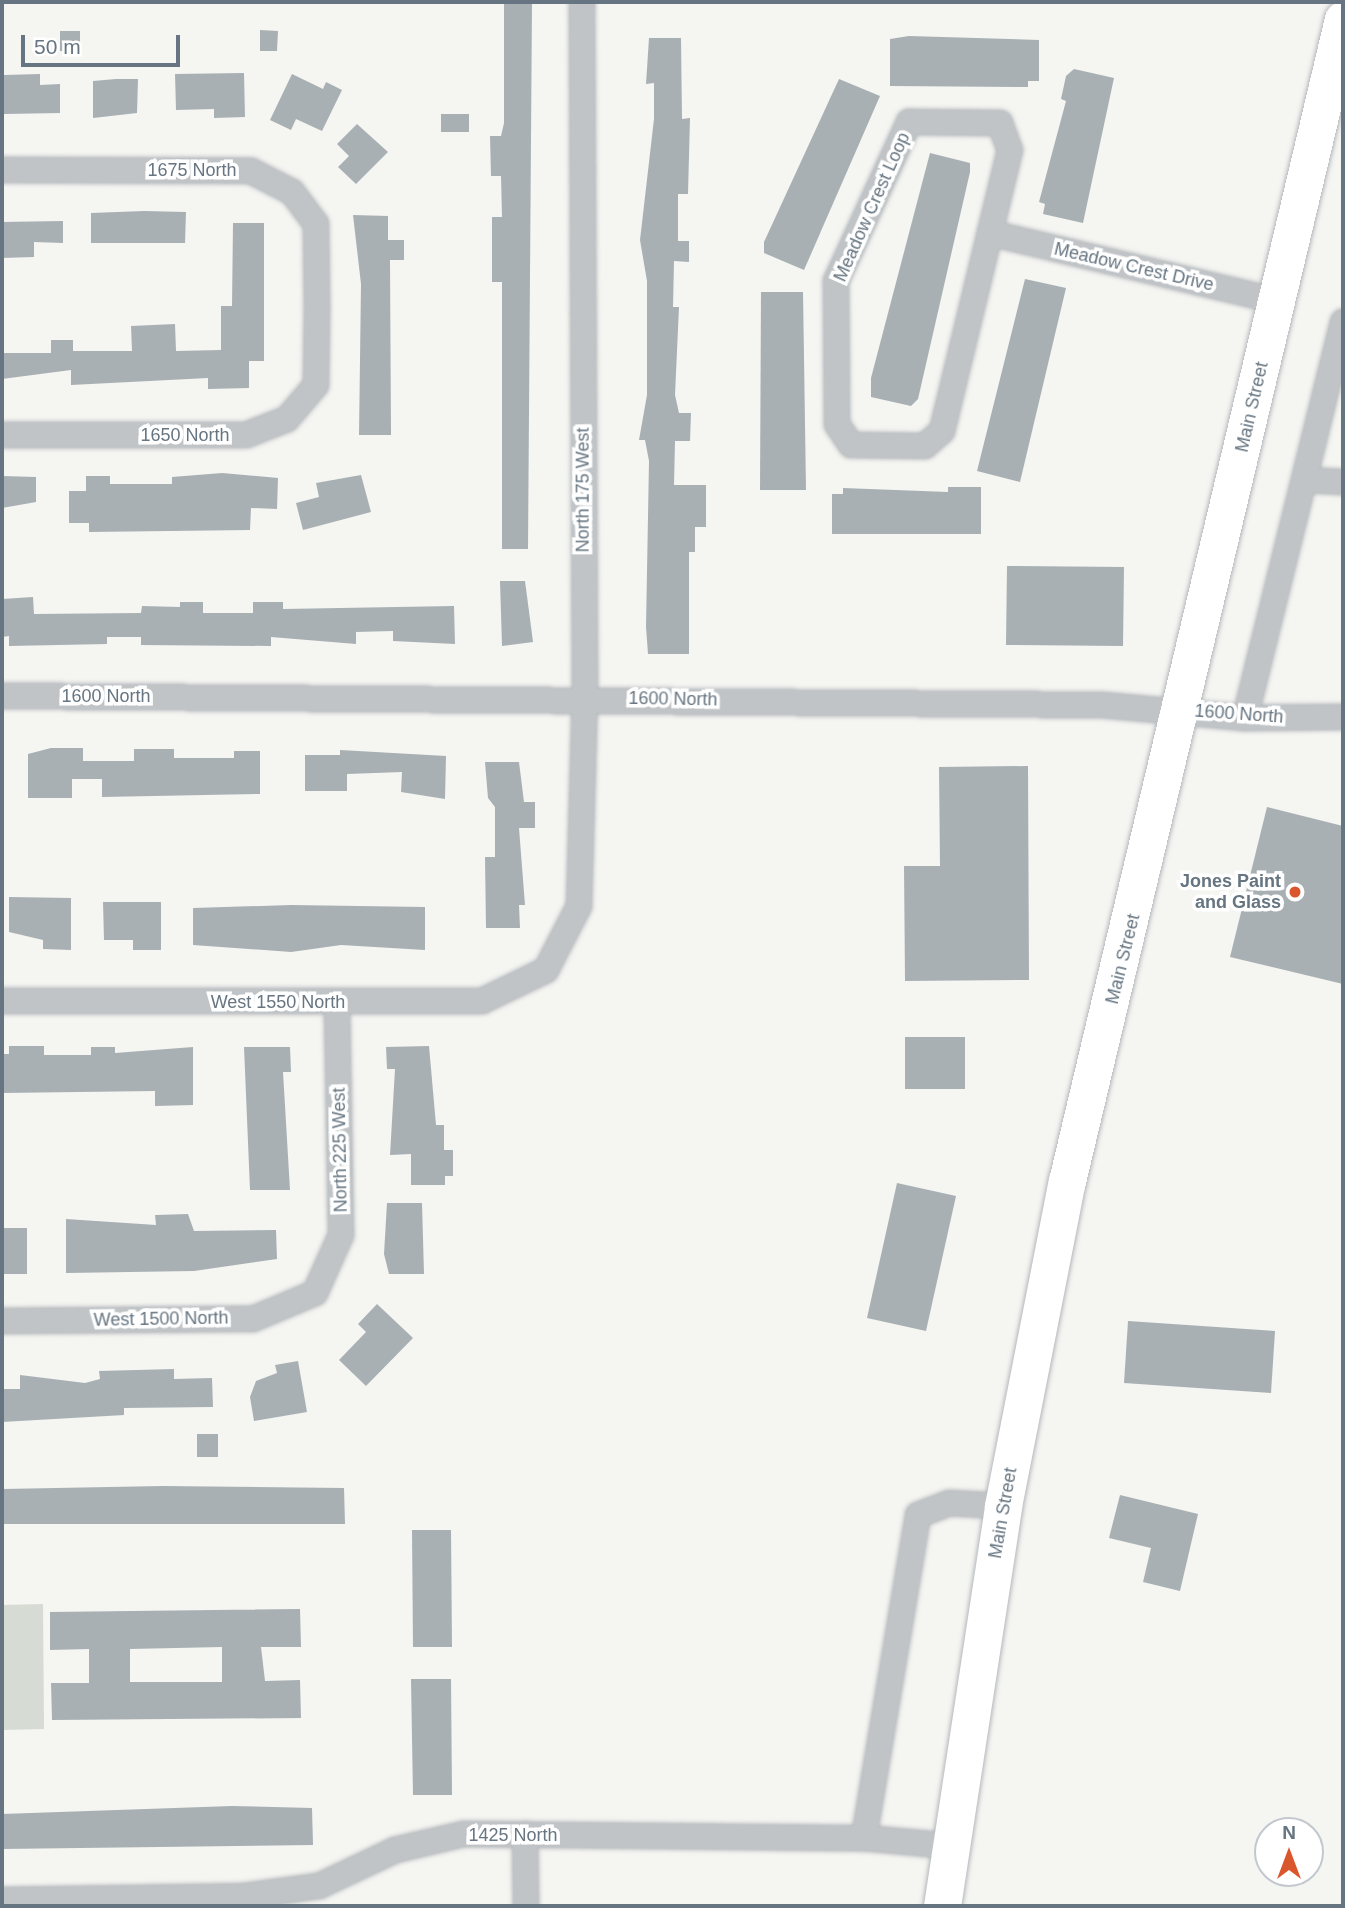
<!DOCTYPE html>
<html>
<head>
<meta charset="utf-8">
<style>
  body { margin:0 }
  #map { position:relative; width:1345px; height:1908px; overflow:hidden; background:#f5f5f2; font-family:Helvetica,sans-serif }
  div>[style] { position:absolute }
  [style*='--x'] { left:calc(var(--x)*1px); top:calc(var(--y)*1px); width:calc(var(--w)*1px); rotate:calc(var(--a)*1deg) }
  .green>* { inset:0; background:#d6dcd3 }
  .building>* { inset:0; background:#a8b0b4 }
  .roads { filter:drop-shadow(0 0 2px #b4b8bb) drop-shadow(0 0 2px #b4b8bb) }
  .minor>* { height:24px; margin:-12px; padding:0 12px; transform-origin:12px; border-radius:12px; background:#c0c4c7 }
  .primary>* { height:37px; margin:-18.5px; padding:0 18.5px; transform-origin:18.5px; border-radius:18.5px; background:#fff }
  .dots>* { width:19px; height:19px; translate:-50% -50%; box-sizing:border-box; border:4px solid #fff; border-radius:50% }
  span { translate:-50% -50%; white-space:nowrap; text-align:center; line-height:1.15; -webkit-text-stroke:7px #fff; paint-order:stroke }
  .street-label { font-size:18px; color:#667581 }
  .poi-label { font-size:18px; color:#667581; font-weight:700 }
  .right { translate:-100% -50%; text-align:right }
  .frame { position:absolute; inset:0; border:4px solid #667581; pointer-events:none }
  .north { position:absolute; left:1254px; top:1817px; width:70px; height:70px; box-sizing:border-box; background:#fff; border:2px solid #c2c8cd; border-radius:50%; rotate:0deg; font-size:19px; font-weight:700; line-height:28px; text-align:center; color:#667581 }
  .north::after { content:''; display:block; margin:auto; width:24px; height:32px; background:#da562d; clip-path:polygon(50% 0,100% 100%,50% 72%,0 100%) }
  .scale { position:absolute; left:21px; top:35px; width:159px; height:32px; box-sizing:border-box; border:4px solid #667581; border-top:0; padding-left:9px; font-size:21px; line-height:24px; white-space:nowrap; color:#667581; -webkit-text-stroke:5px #fff; paint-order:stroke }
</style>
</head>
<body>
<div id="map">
  <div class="green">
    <div style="clip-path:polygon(43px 1604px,44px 1729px,2px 1730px,2px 1605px)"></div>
  </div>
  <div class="building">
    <div style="clip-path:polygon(504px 2px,532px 2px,528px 549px,502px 549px,502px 282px,492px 282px,492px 217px,502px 217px,501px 176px,491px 176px,490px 136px,501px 136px,504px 123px)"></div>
    <div style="clip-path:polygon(260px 30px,278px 31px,277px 51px,260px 51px)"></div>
    <div style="clip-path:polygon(60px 31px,80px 31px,80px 51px,60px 51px)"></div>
    <div style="clip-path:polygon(909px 36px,1039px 40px,1039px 81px,1028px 81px,1028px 87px,890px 86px,890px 39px)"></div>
    <div style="clip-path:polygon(649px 38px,681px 38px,682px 119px,690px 118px,688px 194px,678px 194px,678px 241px,689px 241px,689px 262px,674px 261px,673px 307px,679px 307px,675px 395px,679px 413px,691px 413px,690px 441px,675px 441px,674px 485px,706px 485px,706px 527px,695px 527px,695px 552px,689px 552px,689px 654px,648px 654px,646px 627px,649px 461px,645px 440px,639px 440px,647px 395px,647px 281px,640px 240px,654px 119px,654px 83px,646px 84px)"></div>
    <div style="clip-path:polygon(1074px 69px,1114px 78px,1083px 223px,1043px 214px,1045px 204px,1039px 202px,1066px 101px,1061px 99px,1066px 76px)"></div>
    <div style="clip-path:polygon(244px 73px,245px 117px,214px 118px,214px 109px,176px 110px,175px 74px)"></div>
    <div style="clip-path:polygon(40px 74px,40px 85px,60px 84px,60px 113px,4px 114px,4px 75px)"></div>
    <div style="clip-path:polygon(292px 74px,323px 89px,326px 82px,342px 90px,322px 131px,296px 119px,291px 130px,270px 120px)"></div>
    <div style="clip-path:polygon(116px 79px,138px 79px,137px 113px,93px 118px,93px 81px)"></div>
    <div style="clip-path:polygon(839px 79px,880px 96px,804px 270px,764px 253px,764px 242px)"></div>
    <div style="clip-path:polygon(441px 114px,469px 114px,469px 132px,441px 132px)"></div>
    <div style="clip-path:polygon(357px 124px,388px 152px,356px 184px,338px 167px,349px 156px,337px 144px)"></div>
    <div style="clip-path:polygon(930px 153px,970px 163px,970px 172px,918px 399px,911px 406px,871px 397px,871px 378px)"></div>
    <div style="clip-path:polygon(144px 211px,186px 212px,185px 243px,91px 243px,91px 213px)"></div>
    <div style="clip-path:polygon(353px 215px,388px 216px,388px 240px,404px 240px,404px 260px,390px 260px,391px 435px,359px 435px,361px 284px)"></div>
    <div style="clip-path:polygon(63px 221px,63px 243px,34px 242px,34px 257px,2px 258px,2px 222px)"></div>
    <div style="clip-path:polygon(233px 223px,264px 223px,264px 361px,249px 361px,249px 388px,208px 389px,208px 378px,71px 385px,71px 370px,2px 379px,2px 353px,51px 353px,51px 340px,73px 340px,73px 351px,132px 351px,131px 326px,175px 324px,176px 351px,221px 350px,221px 306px,232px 306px)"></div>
    <div style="clip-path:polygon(1025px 279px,1066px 288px,1020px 482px,977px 471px)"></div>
    <div style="clip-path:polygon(761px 292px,803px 292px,806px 490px,760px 490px)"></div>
    <div style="clip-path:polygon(222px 473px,278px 478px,277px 509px,251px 508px,250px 530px,89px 532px,89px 523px,69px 523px,69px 491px,86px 491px,86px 476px,110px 476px,110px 484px,172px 484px,172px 477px)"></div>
    <div style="clip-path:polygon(361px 475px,371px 512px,303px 530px,296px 503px,319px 497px,316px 483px)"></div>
    <div style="clip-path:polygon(2px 476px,36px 477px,36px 502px,2px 508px)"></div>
    <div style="clip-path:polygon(948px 487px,981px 487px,981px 534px,832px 534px,832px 494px,843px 494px,843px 488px,948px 492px)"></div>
    <div style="clip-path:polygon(1007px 566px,1124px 567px,1123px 646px,1006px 645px)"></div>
    <div style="clip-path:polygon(500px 581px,525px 581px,533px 642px,502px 646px)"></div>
    <div style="clip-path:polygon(33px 597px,34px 614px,141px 613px,142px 606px,180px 607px,180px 602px,203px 602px,203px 613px,253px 613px,253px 602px,283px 602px,283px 609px,454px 606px,455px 644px,393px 641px,393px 631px,356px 632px,356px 644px,271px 637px,271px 646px,141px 645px,141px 637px,107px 637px,107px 644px,9px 646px,9px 636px,2px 637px,2px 599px)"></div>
    <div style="clip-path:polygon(51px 748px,83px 748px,83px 761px,134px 761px,134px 749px,174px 749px,174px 758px,234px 758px,234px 751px,260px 751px,260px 794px,102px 797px,102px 779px,72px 779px,72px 798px,28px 798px,28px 754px)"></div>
    <div style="clip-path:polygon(340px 750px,446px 756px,445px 799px,401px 792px,402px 772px,347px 774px,347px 791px,305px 791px,305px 755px,340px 755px)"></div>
    <div style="clip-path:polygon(485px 762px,519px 762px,524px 802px,535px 802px,535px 828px,519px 828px,525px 905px,519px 905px,520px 928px,486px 928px,485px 857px,495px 857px,495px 807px,488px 798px)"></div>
    <div style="clip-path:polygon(1028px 766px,1029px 980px,905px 981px,904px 866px,940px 866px,939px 767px)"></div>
    <div style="clip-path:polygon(1267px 807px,1343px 826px,1343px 984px,1230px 957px)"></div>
    <div style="clip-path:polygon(9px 897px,71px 898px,71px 950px,43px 949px,43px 940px,9px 932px)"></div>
    <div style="clip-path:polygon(103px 902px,161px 902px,161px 950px,133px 950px,133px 940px,104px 940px)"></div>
    <div style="clip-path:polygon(291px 905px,425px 907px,425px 950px,341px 945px,291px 952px,193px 945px,193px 908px)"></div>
    <div style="clip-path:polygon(905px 1037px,965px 1037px,965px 1089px,905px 1089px)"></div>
    <div style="clip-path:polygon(9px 1046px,44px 1046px,44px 1055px,91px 1055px,91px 1047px,115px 1047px,115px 1053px,193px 1047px,193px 1105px,155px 1106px,155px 1091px,2px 1093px,2px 1054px,9px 1054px)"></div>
    <div style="clip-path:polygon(429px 1046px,436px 1125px,444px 1125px,444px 1150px,453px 1150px,453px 1176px,445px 1176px,445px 1185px,411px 1185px,411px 1154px,390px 1155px,395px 1069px,387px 1069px,386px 1047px)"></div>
    <div style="clip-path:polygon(244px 1047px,290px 1047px,291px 1072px,283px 1072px,290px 1190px,250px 1190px)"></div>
    <div style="clip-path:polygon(897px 1183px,956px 1196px,926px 1331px,867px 1318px)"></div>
    <div style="clip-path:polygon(387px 1203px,422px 1203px,424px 1274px,389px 1274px,384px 1254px)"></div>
    <div style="clip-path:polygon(188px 1214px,194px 1231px,276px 1230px,277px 1259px,194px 1271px,66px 1273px,66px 1219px,156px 1225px,155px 1215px)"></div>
    <div style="clip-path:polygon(2px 1228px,27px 1228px,27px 1274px,2px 1274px)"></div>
    <div style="clip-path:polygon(377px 1304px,413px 1338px,366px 1386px,339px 1360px,366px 1332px,358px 1324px)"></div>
    <div style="clip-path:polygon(1128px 1321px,1275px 1331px,1271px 1393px,1124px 1383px)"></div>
    <div style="clip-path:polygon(298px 1361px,307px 1412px,254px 1421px,250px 1397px,256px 1381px,277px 1373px,275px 1365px)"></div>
    <div style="clip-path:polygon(174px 1369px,174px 1379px,212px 1378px,213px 1407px,124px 1408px,124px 1415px,2px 1422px,2px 1389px,20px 1389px,20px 1375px,85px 1383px,100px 1379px,99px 1371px)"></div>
    <div style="clip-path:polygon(197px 1434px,218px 1434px,218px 1457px,197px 1457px)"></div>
    <div style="clip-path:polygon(163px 1486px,344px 1488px,345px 1524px,2px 1524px,2px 1489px)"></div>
    <div style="clip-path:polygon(1120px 1495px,1198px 1514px,1180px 1591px,1143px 1582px,1151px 1548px,1109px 1538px)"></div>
    <div style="clip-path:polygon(412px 1530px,451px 1530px,452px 1647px,413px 1647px)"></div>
    <div style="clip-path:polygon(evenodd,300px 1609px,301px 1647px,261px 1647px,265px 1681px,300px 1680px,301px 1718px,52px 1720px,51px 1683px,89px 1683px,89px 1649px,50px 1650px,50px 1612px,300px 1609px,222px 1647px,222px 1682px,130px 1682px,130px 1649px,222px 1647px)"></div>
    <div style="clip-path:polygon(411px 1679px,451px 1679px,452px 1795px,413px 1795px)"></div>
    <div style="clip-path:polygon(232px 1806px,312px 1808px,313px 1845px,2px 1849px,2px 1814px)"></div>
  </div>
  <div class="roads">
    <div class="minor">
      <div style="--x:909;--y:122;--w:91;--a:0.6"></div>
      <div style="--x:1000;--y:123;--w:29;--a:70"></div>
      <div style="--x:1010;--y:150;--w:289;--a:103.6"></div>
      <div style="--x:942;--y:431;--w:23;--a:139"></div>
      <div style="--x:925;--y:446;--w:74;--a:-179.2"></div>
      <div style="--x:851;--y:445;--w:25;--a:-124"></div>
      <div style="--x:837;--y:424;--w:143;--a:-90.4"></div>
      <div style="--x:836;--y:281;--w:175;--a:-65.3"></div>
      <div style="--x:2;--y:170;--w:249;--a:0.2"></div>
      <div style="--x:251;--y:171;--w:46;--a:27.1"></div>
      <div style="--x:292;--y:192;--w:40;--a:53"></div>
      <div style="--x:316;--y:224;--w:86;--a:89.3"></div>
      <div style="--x:317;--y:310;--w:75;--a:90.8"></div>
      <div style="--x:316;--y:385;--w:45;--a:130.5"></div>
      <div style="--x:287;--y:419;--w:44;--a:158.7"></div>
      <div style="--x:246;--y:435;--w:244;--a:180"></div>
      <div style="--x:990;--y:233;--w:295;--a:13.3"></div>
      <div style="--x:1305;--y:480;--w:38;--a:3"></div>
      <div style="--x:2;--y:696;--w:1100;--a:0.47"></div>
      <div style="--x:1102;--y:705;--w:144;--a:5.2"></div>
      <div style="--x:1245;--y:718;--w:98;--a:-0.6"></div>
      <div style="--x:1245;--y:718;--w:408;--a:-76.1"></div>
      <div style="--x:2;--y:1001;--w:480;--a:0"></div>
      <div style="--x:482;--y:1001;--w:71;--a:-25.8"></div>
      <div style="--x:546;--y:970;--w:72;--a:-62.7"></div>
      <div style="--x:579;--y:906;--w:209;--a:-88.4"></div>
      <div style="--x:585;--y:697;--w:695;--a:-90.25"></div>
      <div style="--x:2;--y:1321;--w:251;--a:-0.5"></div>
      <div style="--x:253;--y:1319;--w:67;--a:-22.8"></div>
      <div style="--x:315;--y:1293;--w:64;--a:-65.9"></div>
      <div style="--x:341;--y:1235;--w:233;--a:-91"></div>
      <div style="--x:525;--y:1834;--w:72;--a:89.2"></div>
      <div style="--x:864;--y:1838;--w:327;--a:-80.5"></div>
      <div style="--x:918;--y:1515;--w:33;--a:-21"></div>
      <div style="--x:949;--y:1503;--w:54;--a:3.2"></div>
      <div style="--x:2;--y:1900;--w:243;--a:-0.9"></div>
      <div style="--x:245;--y:1896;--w:75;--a:-7.7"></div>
      <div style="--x:319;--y:1886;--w:84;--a:-25.3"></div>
      <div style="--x:395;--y:1850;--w:71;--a:-13.1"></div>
      <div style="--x:464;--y:1834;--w:400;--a:0.6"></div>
      <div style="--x:864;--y:1838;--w:87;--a:5.3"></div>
    </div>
    <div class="primary">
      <div style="--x:942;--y:1906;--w:405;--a:-81.3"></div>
      <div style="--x:1003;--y:1506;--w:331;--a:-78.9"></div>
      <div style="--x:1067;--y:1181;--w:1194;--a:-76.64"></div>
    </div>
  </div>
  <div class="dots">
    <div style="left:1295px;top:892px;background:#da562d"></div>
  </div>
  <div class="street-label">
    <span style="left:192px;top:170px">1675 North</span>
    <span style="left:872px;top:207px;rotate:-66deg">Meadow Crest Loop</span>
    <span style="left:1134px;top:267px;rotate:13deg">Meadow Crest Drive</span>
    <span style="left:1252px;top:407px;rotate:-77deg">Main Street</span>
    <span style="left:185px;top:435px">1650 North</span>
    <span style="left:583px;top:490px;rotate:-90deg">North 175 West</span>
    <span style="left:106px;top:696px">1600 North</span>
    <span style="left:673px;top:699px;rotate:1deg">1600 North</span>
    <span style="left:1239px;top:714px;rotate:4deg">1600 North</span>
    <span style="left:1123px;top:959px;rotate:-76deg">Main Street</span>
    <span style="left:278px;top:1002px">West 1550 North</span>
    <span style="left:340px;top:1150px;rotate:-91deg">North 225 West</span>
    <span style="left:161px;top:1319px;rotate:-1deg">West 1500 North</span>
    <span style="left:1003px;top:1513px;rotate:-80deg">Main Street</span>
    <span style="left:513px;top:1835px">1425 North</span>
  </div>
  <div class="poi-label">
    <span class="right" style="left:1281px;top:892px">Jones Paint<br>and Glass</span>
  </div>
  <div class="frame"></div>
  <div class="north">N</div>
  <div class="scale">50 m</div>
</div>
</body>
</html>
